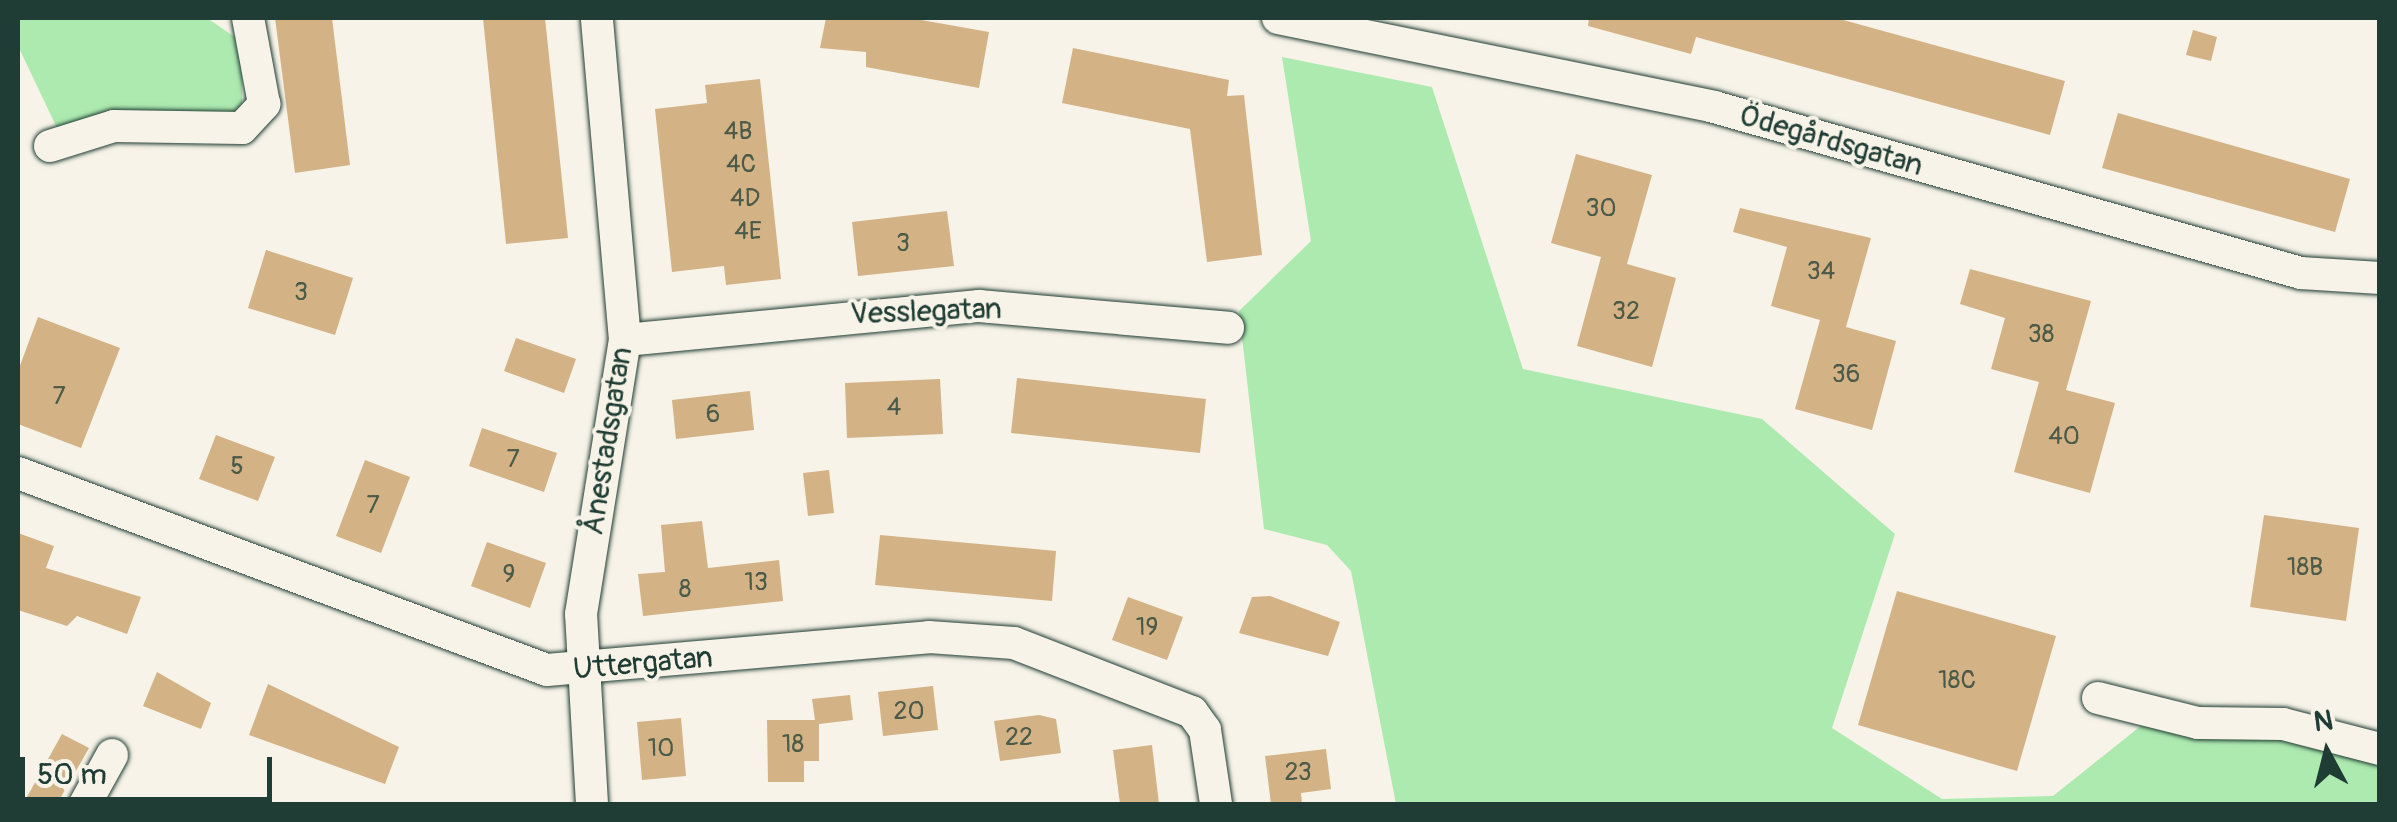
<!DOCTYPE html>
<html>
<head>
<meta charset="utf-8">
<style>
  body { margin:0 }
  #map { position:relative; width:2397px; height:822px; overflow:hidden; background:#f7f3e8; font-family:Pangolin,sans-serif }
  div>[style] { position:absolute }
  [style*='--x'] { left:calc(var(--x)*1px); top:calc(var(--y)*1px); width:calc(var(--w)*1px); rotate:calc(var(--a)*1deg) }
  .green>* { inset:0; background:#adeab0 }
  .building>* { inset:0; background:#d3b286 }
  .roads { filter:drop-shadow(0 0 2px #1f3d34) drop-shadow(0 0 2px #1f3d34) }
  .minor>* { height:32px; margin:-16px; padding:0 16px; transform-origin:16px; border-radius:16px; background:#f7f3e8 }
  span { translate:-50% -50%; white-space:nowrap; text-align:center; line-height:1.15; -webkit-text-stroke:8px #f7f3e8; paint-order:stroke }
  .number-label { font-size:25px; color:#4c5a48 }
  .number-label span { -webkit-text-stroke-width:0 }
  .street-label { font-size:30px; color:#1f3d34 }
  .frame { position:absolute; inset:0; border:20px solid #1f3d34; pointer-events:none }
  .north { position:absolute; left:2277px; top:702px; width:100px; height:100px; -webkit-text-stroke:8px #f7f3e8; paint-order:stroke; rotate:353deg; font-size:28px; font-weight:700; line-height:40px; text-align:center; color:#1f3d34 }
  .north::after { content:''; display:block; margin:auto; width:35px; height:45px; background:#1f3d34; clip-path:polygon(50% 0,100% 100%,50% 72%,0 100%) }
  .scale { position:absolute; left:20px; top:757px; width:252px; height:45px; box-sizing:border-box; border:5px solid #1f3d34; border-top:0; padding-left:12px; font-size:30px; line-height:35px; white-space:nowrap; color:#1f3d34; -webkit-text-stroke:8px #f7f3e8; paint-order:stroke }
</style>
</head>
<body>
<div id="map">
  <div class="green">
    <div style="clip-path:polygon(18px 18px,207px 18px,242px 42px,242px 106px,228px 115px,57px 128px,18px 46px)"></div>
    <div style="clip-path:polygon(1282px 57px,1432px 87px,1523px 369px,1762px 419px,1895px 534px,1832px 728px,1942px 799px,2053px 796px,2147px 721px,2280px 733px,2379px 763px,2379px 804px,1396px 804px,1351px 571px,1327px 545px,1264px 529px,1239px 311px,1311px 241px)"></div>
  </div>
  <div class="building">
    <div style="clip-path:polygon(275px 18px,332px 18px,350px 165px,295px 173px)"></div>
    <div style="clip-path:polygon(483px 18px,545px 18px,568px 238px,506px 244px)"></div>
    <div style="clip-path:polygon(826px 18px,910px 18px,989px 32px,979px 88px,866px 67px,866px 52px,820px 48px)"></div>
    <div style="clip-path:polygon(1589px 18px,1836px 18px,2065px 81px,2050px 135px,1696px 37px,1691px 54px,1588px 26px)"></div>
    <div style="clip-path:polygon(2193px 30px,2217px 37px,2211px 61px,2186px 55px)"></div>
    <div style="clip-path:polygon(1073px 48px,1229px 80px,1227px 96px,1244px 95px,1262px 255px,1207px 262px,1190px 129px,1062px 103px)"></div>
    <div style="clip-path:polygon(760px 79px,781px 279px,726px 285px,724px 266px,672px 272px,655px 109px,707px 103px,705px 85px)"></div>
    <div style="clip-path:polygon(2118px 113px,2350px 179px,2335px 232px,2102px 168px)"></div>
    <div style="clip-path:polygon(1576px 154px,1652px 175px,1627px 264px,1676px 278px,1652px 367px,1577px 346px,1601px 257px,1551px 243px)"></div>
    <div style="clip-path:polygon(1740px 208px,1871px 238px,1846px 327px,1896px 341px,1872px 430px,1795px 409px,1820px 320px,1771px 306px,1787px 247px,1733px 232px)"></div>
    <div style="clip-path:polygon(947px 211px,954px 266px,858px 276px,852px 222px)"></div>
    <div style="clip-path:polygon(266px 250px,353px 278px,335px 335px,248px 308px)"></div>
    <div style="clip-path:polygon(1970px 269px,2091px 301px,2066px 390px,2115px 403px,2090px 493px,2014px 472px,2039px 382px,1991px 369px,2005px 318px,1960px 304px)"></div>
    <div style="clip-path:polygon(38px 317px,120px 348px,81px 448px,18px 424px,18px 371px)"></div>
    <div style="clip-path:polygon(516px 338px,576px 359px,564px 393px,504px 371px)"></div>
    <div style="clip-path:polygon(1017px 378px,1206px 399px,1200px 453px,1011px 433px)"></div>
    <div style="clip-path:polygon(940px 379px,943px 434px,847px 438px,845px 383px)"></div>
    <div style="clip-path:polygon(750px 391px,754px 430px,676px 439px,672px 400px)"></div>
    <div style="clip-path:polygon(482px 428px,557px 453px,544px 492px,469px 466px)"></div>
    <div style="clip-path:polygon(216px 435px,275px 457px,258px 501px,199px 479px)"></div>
    <div style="clip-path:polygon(365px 460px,410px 477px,381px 553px,336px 536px)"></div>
    <div style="clip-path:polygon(829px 470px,834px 513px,808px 516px,803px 473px)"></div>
    <div style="clip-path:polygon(2264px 515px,2359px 528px,2346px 621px,2250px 607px)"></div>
    <div style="clip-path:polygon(702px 521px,708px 568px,779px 560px,783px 601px,643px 616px,638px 574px,665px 572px,661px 525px)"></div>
    <div style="clip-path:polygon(18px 533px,54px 546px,46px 568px,141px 597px,127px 634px,77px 616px,67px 626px,18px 610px)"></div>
    <div style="clip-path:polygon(880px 535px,1056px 551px,1052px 601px,875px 585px)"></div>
    <div style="clip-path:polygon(487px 542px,546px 563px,530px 608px,471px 586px)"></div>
    <div style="clip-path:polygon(1897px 591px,2056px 636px,2017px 771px,1858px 725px)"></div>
    <div style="clip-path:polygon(1270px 596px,1340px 622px,1328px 656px,1239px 633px,1252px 597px)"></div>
    <div style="clip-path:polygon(1128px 597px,1183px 617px,1167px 660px,1112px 640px)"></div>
    <div style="clip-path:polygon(157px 672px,211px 703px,201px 729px,143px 706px)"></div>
    <div style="clip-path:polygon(268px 684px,399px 747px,385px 784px,249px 735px)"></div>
    <div style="clip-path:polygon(933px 686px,938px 730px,883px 736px,878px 692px)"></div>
    <div style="clip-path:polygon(850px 695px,853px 720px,819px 724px,819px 761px,804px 761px,804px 782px,768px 782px,767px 720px,815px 720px,812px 699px)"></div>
    <div style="clip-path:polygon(1039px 715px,1056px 719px,1061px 753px,1000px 761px,994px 721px)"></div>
    <div style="clip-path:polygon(681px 718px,686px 776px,642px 780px,637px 722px)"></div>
    <div style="clip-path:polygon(62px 734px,89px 748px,57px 804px,23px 804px)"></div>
    <div style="clip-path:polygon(1152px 745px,1159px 804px,1120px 804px,1113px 750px)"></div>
    <div style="clip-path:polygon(1326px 749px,1331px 789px,1301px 793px,1302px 804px,1271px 804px,1265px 756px)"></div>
  </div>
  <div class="roads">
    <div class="minor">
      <div style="--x:1278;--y:18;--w:445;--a:11.5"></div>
      <div style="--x:1714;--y:107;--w:610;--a:15.79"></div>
      <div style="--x:2301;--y:273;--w:79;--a:3.6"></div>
      <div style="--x:50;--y:146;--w:67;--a:-17.4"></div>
      <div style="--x:114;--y:126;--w:128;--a:0.9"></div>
      <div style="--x:242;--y:128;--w:33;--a:-47"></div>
      <div style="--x:264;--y:104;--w:87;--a:-100.5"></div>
      <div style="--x:625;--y:340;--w:356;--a:-5.5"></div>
      <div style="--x:979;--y:306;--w:250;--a:5"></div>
      <div style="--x:18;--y:473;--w:564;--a:20.43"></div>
      <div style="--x:547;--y:670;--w:383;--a:-4.9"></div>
      <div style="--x:929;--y:637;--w:85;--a:4"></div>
      <div style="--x:1014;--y:643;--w:191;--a:21.2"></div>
      <div style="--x:1192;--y:712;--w:22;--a:54"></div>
      <div style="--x:1205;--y:730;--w:75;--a:81.5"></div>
      <div style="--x:2098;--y:698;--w:103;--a:14"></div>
      <div style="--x:2198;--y:723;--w:85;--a:0.7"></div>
      <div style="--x:2283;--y:724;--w:100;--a:14.5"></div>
      <div style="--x:85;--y:804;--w:56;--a:-61.1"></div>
      <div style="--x:592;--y:804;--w:190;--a:-93.3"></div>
      <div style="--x:581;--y:614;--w:278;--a:-80.9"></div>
      <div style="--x:625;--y:340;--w:323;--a:-95"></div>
    </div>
  </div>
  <div class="number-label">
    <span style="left:738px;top:132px">4B</span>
    <span style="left:741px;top:165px">4C</span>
    <span style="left:745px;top:199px">4D</span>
    <span style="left:1601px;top:209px">30</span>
    <span style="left:748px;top:232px">4E</span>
    <span style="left:903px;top:244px">3</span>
    <span style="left:1821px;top:272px">34</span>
    <span style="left:301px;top:293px">3</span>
    <span style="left:1626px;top:312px">32</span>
    <span style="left:2041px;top:335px">38</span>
    <span style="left:1846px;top:375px">36</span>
    <span style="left:59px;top:397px">7</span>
    <span style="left:894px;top:408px">4</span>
    <span style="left:713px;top:415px">6</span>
    <span style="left:2064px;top:437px">40</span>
    <span style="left:513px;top:460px">7</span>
    <span style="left:237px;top:467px">5</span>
    <span style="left:373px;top:506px">7</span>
    <span style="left:2305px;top:568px">18B</span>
    <span style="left:509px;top:575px">9</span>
    <span style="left:756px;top:583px">13</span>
    <span style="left:685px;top:590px">8</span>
    <span style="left:1147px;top:628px">19</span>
    <span style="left:1957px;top:681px">18C</span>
    <span style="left:909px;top:712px">20</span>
    <span style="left:1019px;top:738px">22</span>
    <span style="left:793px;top:745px">18</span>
    <span style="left:661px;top:749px">10</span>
    <span style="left:1298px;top:773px">23</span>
  </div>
  <div class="street-label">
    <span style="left:1831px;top:141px;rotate:16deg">Ödegårdsgatan</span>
    <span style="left:926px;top:312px;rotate:-2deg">Vesslegatan</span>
    <span style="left:608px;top:441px;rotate:-81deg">Ånestadsgatan</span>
    <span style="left:643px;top:664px;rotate:-5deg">Uttergatan</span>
  </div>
  <div class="frame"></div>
  <div class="north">N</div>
  <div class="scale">50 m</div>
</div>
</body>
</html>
